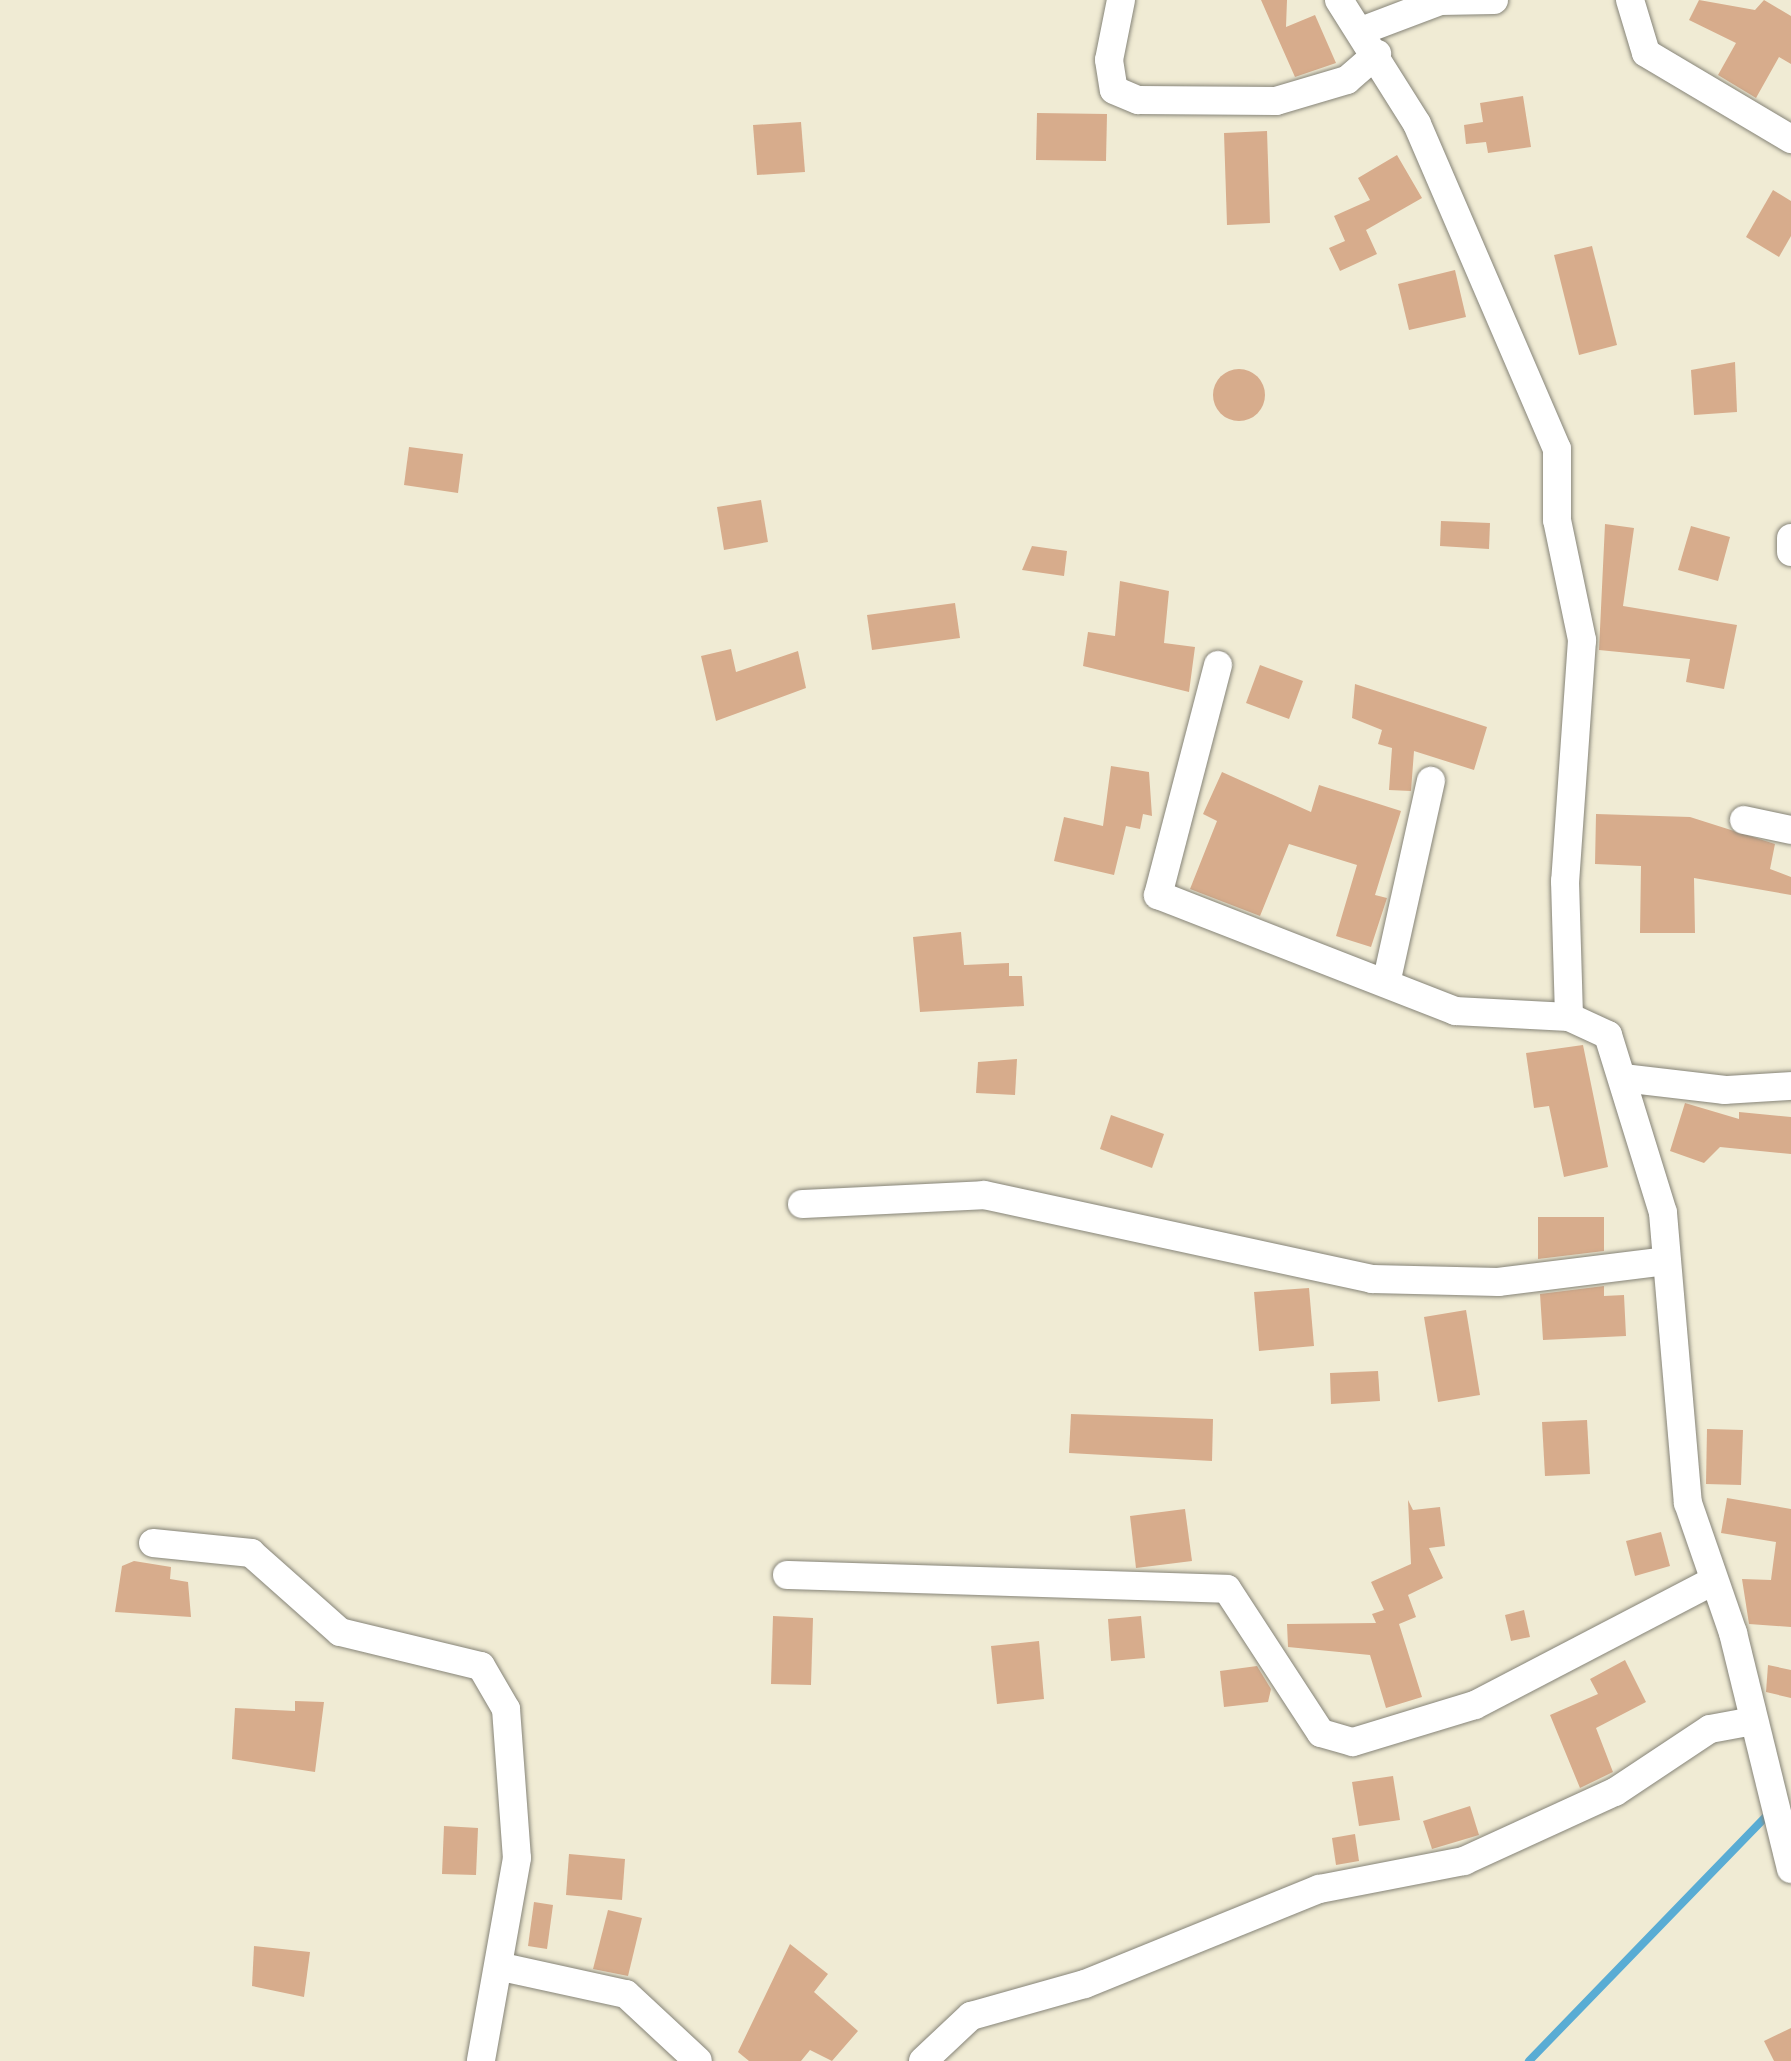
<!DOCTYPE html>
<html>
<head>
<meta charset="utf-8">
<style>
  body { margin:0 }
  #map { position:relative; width:1791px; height:2061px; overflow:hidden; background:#f0ebd4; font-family:"IM FELL Great Primer",serif }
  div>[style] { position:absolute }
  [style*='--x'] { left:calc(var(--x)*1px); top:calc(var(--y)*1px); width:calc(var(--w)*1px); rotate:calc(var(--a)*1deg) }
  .stream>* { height:8px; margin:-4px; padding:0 4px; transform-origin:4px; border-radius:4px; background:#59acd4 }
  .building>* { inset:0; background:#d7ac8c }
  .round { border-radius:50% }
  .roads { filter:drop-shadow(0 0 2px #868478) drop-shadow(0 0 2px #868478) }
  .minor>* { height:28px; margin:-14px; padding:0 14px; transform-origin:14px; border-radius:14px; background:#fff }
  span { translate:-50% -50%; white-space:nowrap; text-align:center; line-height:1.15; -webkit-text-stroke:8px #f7f3e8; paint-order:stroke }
</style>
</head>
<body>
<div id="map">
  <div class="stream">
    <div style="--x:1529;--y:2061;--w:348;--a:-45.9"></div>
  </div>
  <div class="building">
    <div style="clip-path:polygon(1261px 0,1287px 0,1286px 27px,1315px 15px,1336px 63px,1295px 77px)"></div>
    <div style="clip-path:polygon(1699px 0,1755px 10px,1764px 0,1791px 16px,1791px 64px,1779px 57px,1756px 98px,1718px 75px,1736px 43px,1689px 20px)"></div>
    <div style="clip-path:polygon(1523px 96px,1531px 147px,1488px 153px,1486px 142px,1466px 144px,1464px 125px,1483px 122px,1480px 103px)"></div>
    <div style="clip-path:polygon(1037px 113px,1107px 114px,1106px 161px,1036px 160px)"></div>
    <div style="clip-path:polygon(801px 122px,805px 172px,757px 175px,753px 125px)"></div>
    <div style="clip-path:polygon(1267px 131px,1270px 223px,1227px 225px,1224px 133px)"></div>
    <div style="clip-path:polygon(1397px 155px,1422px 198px,1366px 230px,1377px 254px,1340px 271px,1329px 248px,1345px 241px,1334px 216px,1370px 200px,1358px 178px)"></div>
    <div style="clip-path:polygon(1773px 190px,1791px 201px,1791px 236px,1779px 257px,1746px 237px)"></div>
    <div style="clip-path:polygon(1592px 246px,1617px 345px,1579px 355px,1554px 255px)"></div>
    <div style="clip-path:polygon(1455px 270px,1466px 317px,1409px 330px,1398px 284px)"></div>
    <div style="clip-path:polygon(1735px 362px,1737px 412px,1694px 415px,1691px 370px)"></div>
    <div class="round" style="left:1213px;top:369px;width:52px;height:52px"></div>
    <div style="clip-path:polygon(409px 447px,463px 454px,458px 493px,404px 485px)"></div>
    <div style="clip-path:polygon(761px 500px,768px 542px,724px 550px,717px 507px)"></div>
    <div style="clip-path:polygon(1441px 521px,1490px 523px,1489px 549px,1440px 546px)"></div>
    <div style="clip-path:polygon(1605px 524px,1634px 528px,1623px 606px,1737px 625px,1724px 689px,1686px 682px,1690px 659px,1599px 650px)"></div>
    <div style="clip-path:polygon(1691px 526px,1730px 537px,1718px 581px,1678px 570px)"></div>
    <div style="clip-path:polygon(1032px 546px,1067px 551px,1064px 576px,1022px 570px)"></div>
    <div style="clip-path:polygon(1120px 581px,1169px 591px,1164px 643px,1195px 647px,1189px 692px,1083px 666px,1088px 632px,1115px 636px)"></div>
    <div style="clip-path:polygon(955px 603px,960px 638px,872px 650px,867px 615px)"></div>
    <div style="clip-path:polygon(731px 649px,736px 672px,798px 651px,806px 688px,716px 721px,701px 656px)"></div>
    <div style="clip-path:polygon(1260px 665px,1303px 681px,1289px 719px,1246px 703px)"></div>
    <div style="clip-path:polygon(1355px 684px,1487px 727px,1474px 770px,1414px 751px,1411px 791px,1389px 790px,1392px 748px,1378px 744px,1382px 730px,1352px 718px)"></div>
    <div style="clip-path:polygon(1111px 766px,1149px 772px,1152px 816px,1143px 814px,1140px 829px,1126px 826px,1114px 875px,1054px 861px,1064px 817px,1103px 826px)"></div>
    <div style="clip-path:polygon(1222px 772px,1311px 812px,1319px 785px,1401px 811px,1375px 895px,1387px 898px,1371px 947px,1336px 936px,1357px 865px,1289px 844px,1260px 916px,1190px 889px,1217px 821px,1203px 814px)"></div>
    <div style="clip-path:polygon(1596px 814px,1690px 817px,1775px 844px,1770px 869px,1791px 877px,1791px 895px,1694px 878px,1695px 933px,1640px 933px,1641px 866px,1595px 864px)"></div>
    <div style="clip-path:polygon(961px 932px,964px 965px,1009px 963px,1009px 976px,1022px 976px,1024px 1006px,920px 1012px,913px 937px)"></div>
    <div style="clip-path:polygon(1583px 1045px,1608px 1167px,1564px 1177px,1549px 1106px,1534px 1108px,1526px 1053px)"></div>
    <div style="clip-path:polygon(1017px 1059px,1015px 1095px,976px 1093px,978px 1062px)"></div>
    <div style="clip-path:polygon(1685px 1103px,1739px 1119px,1739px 1112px,1791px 1117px,1791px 1154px,1720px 1147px,1704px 1163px,1670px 1151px)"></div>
    <div style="clip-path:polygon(1111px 1115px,1164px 1134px,1152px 1168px,1100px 1149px)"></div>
    <div style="clip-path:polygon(1538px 1217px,1604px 1217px,1604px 1251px,1538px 1259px)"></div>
    <div style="clip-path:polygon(1604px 1286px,1604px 1296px,1624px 1295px,1626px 1336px,1543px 1340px,1540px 1294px)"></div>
    <div style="clip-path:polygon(1309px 1288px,1314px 1346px,1259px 1351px,1254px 1292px)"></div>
    <div style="clip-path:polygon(1466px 1310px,1480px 1395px,1438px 1402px,1424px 1317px)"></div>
    <div style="clip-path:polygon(1378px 1371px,1380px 1401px,1331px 1404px,1330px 1373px)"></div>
    <div style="clip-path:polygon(1071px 1414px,1213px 1419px,1212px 1461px,1069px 1453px)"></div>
    <div style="clip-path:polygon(1587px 1420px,1590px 1474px,1545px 1476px,1542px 1422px)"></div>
    <div style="clip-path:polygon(1707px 1429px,1743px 1430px,1741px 1485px,1706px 1484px)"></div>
    <div style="clip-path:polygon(1727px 1498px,1791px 1509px,1791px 1627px,1749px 1624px,1742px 1579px,1771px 1580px,1776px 1542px,1721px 1533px)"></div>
    <div style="clip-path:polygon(1408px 1500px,1413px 1510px,1440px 1507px,1445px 1546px,1429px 1548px,1443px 1578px,1408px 1595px,1416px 1617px,1399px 1624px,1422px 1697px,1386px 1708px,1370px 1655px,1288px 1647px,1287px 1624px,1376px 1623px,1372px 1614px,1384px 1610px,1371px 1582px,1411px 1564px)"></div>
    <div style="clip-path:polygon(1185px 1509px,1192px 1561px,1136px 1568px,1130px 1516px)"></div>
    <div style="clip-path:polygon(1661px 1532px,1670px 1566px,1635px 1576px,1626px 1541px)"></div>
    <div style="clip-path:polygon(134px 1561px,171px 1567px,170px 1579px,188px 1582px,191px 1617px,115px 1612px,122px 1566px)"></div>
    <div style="clip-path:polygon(1524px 1610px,1530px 1637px,1511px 1641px,1505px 1615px)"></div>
    <div style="clip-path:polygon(773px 1616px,813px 1618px,811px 1685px,771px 1684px)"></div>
    <div style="clip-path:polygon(1141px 1616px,1145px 1658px,1111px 1661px,1108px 1619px)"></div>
    <div style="clip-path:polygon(1039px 1641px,1044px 1699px,997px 1704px,991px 1646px)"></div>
    <div style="clip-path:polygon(1625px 1660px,1646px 1702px,1596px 1728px,1613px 1772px,1580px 1788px,1550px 1715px,1598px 1694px,1590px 1679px)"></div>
    <div style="clip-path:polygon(1768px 1665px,1791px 1670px,1791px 1698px,1766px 1692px)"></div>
    <div style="clip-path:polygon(1257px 1666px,1271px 1689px,1268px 1702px,1224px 1707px,1220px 1671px)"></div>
    <div style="clip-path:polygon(295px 1701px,324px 1702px,315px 1772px,232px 1759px,235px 1708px,295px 1711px)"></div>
    <div style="clip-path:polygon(1393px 1776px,1400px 1820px,1359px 1826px,1352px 1782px)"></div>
    <div style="clip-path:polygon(1470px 1806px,1479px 1835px,1432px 1849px,1423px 1821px)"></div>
    <div style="clip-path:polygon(444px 1826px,478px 1828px,476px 1875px,442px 1874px)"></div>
    <div style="clip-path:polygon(1355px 1834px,1359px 1861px,1336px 1865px,1332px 1838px)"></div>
    <div style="clip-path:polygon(569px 1854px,625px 1859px,622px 1900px,566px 1895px)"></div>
    <div style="clip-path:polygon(534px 1902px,553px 1905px,547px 1949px,528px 1946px)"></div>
    <div style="clip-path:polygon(608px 1910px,642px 1918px,628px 1976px,593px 1969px)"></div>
    <div style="clip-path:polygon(790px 1944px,828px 1974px,814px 1992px,858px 2031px,832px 2061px,810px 2050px,801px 2061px,749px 2061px,738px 2052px)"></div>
    <div style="clip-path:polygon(254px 1946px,310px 1952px,304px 1997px,252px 1986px)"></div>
    <div style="clip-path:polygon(1791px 2028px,1791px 2061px,1774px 2061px,1764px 2041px)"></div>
  </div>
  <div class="roads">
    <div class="minor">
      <div style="--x:1121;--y:0;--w:61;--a:101.3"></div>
      <div style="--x:1109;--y:60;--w:30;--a:81"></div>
      <div style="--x:1114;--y:90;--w:26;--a:23"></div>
      <div style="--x:1138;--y:100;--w:138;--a:0.4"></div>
      <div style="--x:1276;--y:101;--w:74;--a:-16.5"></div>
      <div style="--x:1347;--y:80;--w:40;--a:-41"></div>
      <div style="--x:1339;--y:0;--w:146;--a:57.8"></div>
      <div style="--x:1417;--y:124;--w:354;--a:66.7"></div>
      <div style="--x:1557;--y:449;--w:71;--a:90"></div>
      <div style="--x:1557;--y:520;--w:123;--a:78.2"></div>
      <div style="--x:1582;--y:640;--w:242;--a:94"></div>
      <div style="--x:1565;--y:881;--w:136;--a:88.3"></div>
      <div style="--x:1630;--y:0;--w:55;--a:73.2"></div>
      <div style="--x:1646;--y:53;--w:169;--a:30.7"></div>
      <div style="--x:1361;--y:31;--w:85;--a:-20.8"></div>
      <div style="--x:1440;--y:1;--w:54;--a:-1.1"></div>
      <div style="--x:1791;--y:538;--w:14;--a:90"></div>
      <div style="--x:1218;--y:665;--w:238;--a:104.6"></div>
      <div style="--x:1158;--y:895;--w:319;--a:21.3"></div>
      <div style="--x:1455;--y:1011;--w:114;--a:3"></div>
      <div style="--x:1569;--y:1017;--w:43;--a:24.8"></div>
      <div style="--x:1608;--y:1035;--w:186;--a:72.8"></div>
      <div style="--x:1663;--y:1213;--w:291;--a:85.1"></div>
      <div style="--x:1688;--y:1503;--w:138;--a:70.9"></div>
      <div style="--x:1733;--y:1633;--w:243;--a:76.2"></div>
      <div style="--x:1744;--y:820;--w:48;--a:12"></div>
      <div style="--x:1387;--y:979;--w:203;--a:-77.5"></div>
      <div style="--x:1623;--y:1078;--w:103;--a:6.7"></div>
      <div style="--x:1725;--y:1090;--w:66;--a:-3.5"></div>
      <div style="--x:802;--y:1204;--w:182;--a:-2.8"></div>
      <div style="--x:984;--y:1195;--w:397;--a:12.2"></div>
      <div style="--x:1372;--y:1279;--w:126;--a:1.4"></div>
      <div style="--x:1498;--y:1282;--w:169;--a:-7.1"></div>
      <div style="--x:153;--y:1543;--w:99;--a:5.8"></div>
      <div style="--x:251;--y:1553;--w:119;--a:41.6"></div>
      <div style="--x:340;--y:1632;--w:145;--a:13.6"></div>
      <div style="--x:481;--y:1666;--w:50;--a:59.8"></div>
      <div style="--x:506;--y:1709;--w:149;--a:85.8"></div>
      <div style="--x:517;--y:1858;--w:206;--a:100.1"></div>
      <div style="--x:787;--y:1575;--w:440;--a:1.8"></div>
      <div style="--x:1227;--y:1589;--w:172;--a:56.9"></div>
      <div style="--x:1321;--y:1733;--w:33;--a:16"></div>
      <div style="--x:1353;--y:1742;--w:127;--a:-16.9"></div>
      <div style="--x:1475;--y:1705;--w:268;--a:-27.5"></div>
      <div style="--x:502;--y:1967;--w:127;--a:12.3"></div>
      <div style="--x:626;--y:1994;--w:98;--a:42.9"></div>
      <div style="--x:923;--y:2061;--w:66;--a:-43.2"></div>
      <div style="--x:971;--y:2016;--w:118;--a:-15.7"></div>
      <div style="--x:1085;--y:1984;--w:253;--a:-22.1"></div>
      <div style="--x:1319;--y:1889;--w:148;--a:-10.9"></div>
      <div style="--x:1464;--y:1861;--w:166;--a:-24.6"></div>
      <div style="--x:1615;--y:1792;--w:114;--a:-33.6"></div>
      <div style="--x:1710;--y:1729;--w:44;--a:-10.5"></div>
    </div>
  </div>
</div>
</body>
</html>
